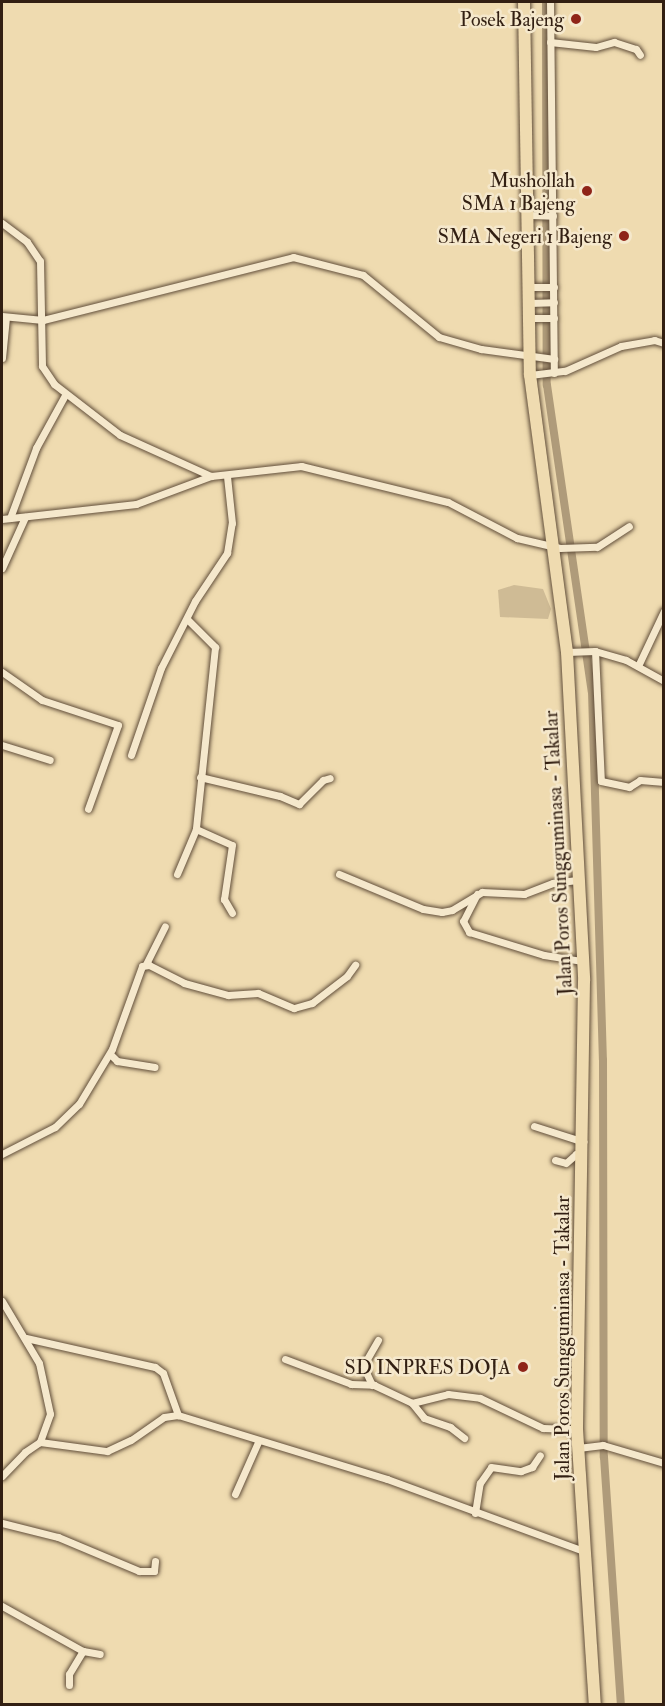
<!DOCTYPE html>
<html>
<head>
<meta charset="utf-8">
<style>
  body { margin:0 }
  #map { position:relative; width:665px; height:1706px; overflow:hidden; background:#efdbb0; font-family:"IM FELL Double Pica",serif }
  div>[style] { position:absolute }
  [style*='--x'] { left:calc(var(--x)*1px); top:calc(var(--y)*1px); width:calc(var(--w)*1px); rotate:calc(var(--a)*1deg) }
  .green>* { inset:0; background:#cfbb95 }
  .canal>* { height:8px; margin:-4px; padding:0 4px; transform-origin:4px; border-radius:4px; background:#af9b7a }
  .roads { filter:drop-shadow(0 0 2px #614e3a) drop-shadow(0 0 2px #614e3a) }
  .minor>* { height:7px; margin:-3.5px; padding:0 3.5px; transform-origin:3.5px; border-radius:3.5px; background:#f5e8cc }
  .trunk>* { height:12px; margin:-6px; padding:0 6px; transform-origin:6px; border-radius:6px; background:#efdbb0 }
  .dots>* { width:16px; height:16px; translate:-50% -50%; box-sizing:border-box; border:3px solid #f5e8cc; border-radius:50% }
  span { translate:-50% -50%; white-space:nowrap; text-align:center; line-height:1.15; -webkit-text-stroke:5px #f5e8cc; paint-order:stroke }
  .poi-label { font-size:20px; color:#321f12 }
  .right { translate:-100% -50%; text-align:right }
  .street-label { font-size:20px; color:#321f12 }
  .frame { position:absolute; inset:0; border:3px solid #321f12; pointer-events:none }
</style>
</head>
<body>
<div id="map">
  <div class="green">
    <div style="clip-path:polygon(514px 585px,543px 589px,551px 609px,548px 619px,500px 617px,498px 590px)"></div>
  </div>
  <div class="canal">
    <div style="--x:546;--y:2;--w:383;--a:89.9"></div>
    <div style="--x:547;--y:385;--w:310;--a:81.7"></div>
    <div style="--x:592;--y:692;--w:368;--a:88.3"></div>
    <div style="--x:603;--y:1060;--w:397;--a:89.9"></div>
    <div style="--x:604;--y:1457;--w:248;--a:86.1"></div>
  </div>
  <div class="roads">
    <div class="minor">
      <div style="--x:550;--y:2;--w:371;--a:89.4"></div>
      <div style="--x:550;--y:42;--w:46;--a:6.2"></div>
      <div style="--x:596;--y:47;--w:19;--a:-16"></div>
      <div style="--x:614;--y:42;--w:23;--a:18"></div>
      <div style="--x:636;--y:49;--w:7;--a:56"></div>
      <div style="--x:530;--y:215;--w:23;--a:2"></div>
      <div style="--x:2;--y:223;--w:31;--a:37"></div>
      <div style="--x:27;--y:242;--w:23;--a:56"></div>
      <div style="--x:40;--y:261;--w:105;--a:88.9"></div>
      <div style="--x:42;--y:366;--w:22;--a:56"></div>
      <div style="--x:54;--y:384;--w:83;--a:37.7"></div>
      <div style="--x:120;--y:435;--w:100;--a:24.3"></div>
      <div style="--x:529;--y:287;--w:25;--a:0"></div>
      <div style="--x:529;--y:303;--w:25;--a:-2"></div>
      <div style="--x:2;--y:316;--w:41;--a:5.6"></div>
      <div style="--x:43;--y:320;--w:258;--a:-14.1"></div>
      <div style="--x:293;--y:257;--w:72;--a:14.4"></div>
      <div style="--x:363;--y:275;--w:98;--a:39.2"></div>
      <div style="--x:439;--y:337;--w:44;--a:15.9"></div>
      <div style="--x:481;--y:349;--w:74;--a:7.8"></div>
      <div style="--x:529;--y:318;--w:25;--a:0"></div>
      <div style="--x:2;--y:358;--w:41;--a:-84.4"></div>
      <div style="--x:530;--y:375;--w:35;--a:-7"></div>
      <div style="--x:565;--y:371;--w:61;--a:-24.1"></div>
      <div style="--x:621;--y:346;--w:34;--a:-10"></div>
      <div style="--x:654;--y:340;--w:10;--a:17"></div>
      <div style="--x:10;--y:518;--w:75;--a:-69.6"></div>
      <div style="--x:36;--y:448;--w:60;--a:-61.3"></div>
      <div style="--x:2;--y:519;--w:135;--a:-6.4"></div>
      <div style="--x:136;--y:504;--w:80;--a:-20.5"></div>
      <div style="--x:211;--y:476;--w:91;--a:-6.3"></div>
      <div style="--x:301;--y:466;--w:151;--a:13.8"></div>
      <div style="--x:448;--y:502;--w:78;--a:27.6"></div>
      <div style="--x:517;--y:538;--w:44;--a:13.1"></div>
      <div style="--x:560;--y:548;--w:37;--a:-2"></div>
      <div style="--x:597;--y:547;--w:38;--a:-33"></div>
      <div style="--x:2;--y:568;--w:56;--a:-65.7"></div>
      <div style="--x:187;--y:619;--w:40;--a:45"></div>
      <div style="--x:215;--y:647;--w:183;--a:96"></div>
      <div style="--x:196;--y:829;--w:39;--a:24"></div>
      <div style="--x:232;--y:845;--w:55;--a:98.4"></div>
      <div style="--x:224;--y:899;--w:16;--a:60"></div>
      <div style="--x:595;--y:651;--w:130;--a:87.4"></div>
      <div style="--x:601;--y:781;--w:29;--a:12"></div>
      <div style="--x:629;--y:787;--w:13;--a:-32"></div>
      <div style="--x:640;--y:780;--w:24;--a:5"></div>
      <div style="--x:567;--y:652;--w:28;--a:-2"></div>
      <div style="--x:595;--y:651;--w:32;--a:16"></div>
      <div style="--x:626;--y:660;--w:43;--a:28.9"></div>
      <div style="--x:638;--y:666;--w:61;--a:-64.7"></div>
      <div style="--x:2;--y:672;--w:49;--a:35"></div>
      <div style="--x:42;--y:700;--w:80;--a:18.2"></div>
      <div style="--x:118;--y:725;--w:89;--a:109.7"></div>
      <div style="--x:2;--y:745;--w:50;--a:17.4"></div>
      <div style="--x:131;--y:755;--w:92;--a:-71"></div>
      <div style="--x:161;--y:668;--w:75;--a:-63.1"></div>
      <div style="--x:195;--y:601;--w:58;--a:-56.3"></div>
      <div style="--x:227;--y:553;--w:30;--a:-81"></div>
      <div style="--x:232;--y:523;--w:47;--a:-96.1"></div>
      <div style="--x:200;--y:777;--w:82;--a:13.4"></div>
      <div style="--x:280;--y:796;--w:21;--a:23"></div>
      <div style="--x:299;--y:804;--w:34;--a:-45"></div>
      <div style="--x:323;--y:780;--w:7;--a:-16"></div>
      <div style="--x:177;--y:874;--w:49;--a:-67.1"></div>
      <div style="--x:339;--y:874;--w:91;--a:22.6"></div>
      <div style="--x:423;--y:909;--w:19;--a:9"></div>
      <div style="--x:442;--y:912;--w:10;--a:-11"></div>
      <div style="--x:452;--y:910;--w:35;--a:-31"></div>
      <div style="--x:482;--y:892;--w:42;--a:2.7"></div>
      <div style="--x:524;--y:894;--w:31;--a:-21"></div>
      <div style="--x:553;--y:883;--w:26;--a:-7"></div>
      <div style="--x:477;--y:894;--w:30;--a:117"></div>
      <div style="--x:463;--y:921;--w:13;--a:61"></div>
      <div style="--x:469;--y:932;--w:78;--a:17"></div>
      <div style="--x:544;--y:955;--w:39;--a:9"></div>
      <div style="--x:146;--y:964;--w:42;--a:-63.4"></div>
      <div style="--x:110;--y:1054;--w:10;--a:45"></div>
      <div style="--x:117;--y:1061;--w:38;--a:9"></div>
      <div style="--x:534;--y:1126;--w:52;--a:17.7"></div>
      <div style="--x:2;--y:1154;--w:59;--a:-27"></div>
      <div style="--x:55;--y:1127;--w:33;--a:-44"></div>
      <div style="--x:79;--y:1104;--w:64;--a:-59"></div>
      <div style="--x:112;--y:1049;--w:88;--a:-70.1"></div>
      <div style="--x:142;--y:966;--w:7;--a:-8"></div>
      <div style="--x:149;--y:965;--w:39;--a:27"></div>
      <div style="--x:184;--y:983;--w:46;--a:15.3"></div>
      <div style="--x:228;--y:995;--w:30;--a:-4"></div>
      <div style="--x:258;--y:993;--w:39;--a:23"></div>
      <div style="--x:294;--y:1008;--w:19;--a:-16"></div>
      <div style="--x:312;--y:1003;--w:44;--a:-37.6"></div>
      <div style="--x:347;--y:976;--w:14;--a:-54"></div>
      <div style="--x:555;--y:1160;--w:11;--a:15"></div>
      <div style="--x:566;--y:1163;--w:13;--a:-42"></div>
      <div style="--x:576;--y:1154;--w:7;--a:-8"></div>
      <div style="--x:2;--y:1301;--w:72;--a:59.2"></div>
      <div style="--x:39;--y:1363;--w:52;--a:77.8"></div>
      <div style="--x:50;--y:1414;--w:30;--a:110"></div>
      <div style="--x:26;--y:1338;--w:132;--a:12.7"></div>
      <div style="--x:155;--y:1367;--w:10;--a:37"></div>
      <div style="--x:163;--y:1373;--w:45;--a:70.3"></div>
      <div style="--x:285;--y:1359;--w:71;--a:20.7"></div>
      <div style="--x:351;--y:1384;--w:23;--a:2"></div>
      <div style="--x:374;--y:1385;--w:42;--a:25.3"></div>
      <div style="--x:412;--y:1403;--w:37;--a:-14"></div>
      <div style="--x:448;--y:1394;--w:32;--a:7"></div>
      <div style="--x:480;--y:1398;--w:70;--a:25.5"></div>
      <div style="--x:543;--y:1428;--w:34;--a:2"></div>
      <div style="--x:372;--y:1385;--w:21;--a:-115"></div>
      <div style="--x:363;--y:1366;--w:30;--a:-60"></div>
      <div style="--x:412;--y:1403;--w:19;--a:51"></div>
      <div style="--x:424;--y:1418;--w:28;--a:19"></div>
      <div style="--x:450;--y:1427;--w:18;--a:38"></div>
      <div style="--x:578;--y:1448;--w:25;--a:-7"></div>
      <div style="--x:603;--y:1445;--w:64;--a:16.4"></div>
      <div style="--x:2;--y:1476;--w:33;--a:-46"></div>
      <div style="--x:25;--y:1452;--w:18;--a:-34"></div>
      <div style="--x:40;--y:1442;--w:68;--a:7.7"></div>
      <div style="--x:107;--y:1451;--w:26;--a:-25"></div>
      <div style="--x:131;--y:1440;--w:40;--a:-34.9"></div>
      <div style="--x:164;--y:1417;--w:14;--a:-8"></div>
      <div style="--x:178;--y:1415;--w:219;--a:17"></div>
      <div style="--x:387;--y:1479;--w:210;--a:20.1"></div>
      <div style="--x:235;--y:1494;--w:57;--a:-66.1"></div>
      <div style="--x:475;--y:1513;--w:30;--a:-81"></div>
      <div style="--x:480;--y:1483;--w:19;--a:-55"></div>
      <div style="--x:491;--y:1467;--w:30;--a:8"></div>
      <div style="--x:521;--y:1471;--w:12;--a:-20"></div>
      <div style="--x:532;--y:1467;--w:14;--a:-56"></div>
      <div style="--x:2;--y:1523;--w:58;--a:14"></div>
      <div style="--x:58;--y:1537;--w:88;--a:22.8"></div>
      <div style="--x:139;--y:1571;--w:15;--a:0"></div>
      <div style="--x:154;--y:1571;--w:10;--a:-84"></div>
      <div style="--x:2;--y:1606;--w:93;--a:29.1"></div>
      <div style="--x:83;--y:1651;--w:17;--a:10"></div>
      <div style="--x:69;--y:1685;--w:11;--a:-90"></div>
      <div style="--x:69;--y:1674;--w:27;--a:-59"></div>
    </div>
    <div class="trunk">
      <div style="--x:524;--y:2;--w:373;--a:89.1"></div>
      <div style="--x:530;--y:375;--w:279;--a:82.4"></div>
      <div style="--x:567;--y:652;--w:329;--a:87"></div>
      <div style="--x:584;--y:981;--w:448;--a:90.9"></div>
      <div style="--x:577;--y:1429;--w:276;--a:86.3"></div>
    </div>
  </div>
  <div class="dots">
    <div style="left:576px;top:19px;background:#8f2418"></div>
    <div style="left:587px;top:191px;background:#8f2418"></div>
    <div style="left:624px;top:236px;background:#8f2418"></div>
    <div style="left:523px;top:1367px;background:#8f2418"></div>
  </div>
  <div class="poi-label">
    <span class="right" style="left:564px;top:19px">Posek Bajeng</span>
    <span class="right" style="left:575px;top:192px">Mushollah<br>SMA 1 Bajeng</span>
    <span class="right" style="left:612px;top:236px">SMA Negeri 1 Bajeng</span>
    <span class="right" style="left:511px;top:1367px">SD INPRES DOJA</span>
  </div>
  <div class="street-label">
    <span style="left:558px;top:853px;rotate:-93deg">Jalan Poros Sungguminasa - Takalar</span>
    <span style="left:562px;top:1338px;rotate:-90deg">Jalan Poros Sungguminasa - Takalar</span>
  </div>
  <div class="frame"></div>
</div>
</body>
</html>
